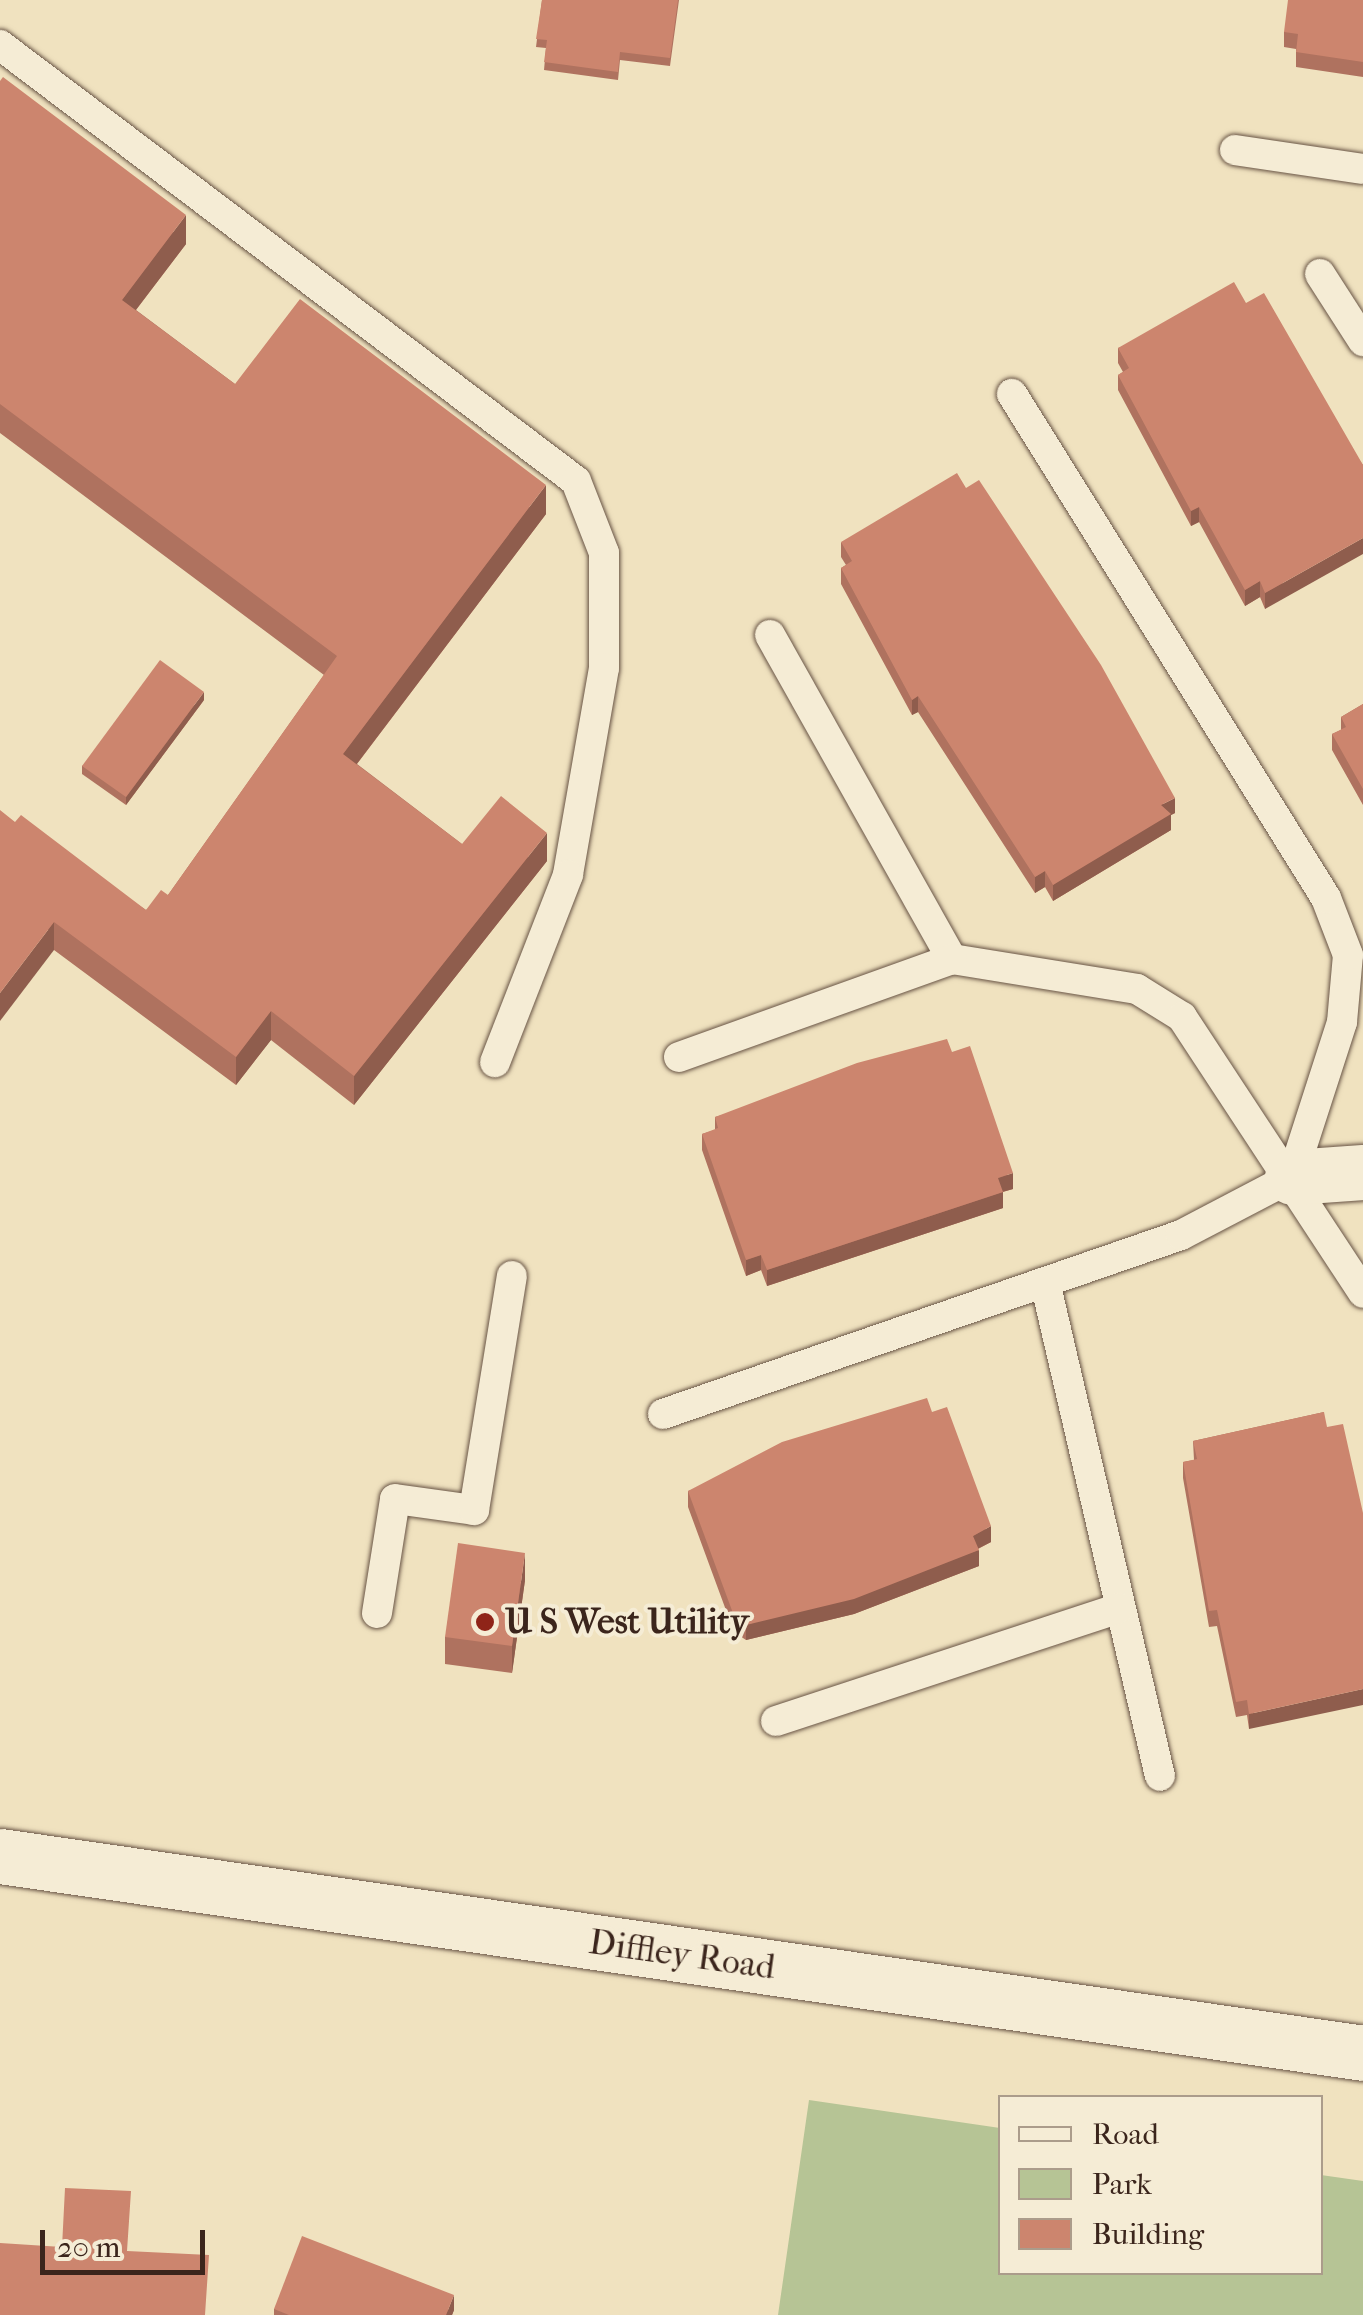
<!DOCTYPE html>
<html>
<head>
<meta charset="utf-8">
<style>
  body { margin:0 }
  #map { position:relative; width:1363px; height:2315px; overflow:hidden; background:#f0e2bf; font-family:"IM FELL French Canon",serif }
  div>[style] { position:absolute }
  [style*='--x'] { left:calc(var(--x)*1px); top:calc(var(--y)*1px); width:calc(var(--w)*1px); rotate:calc(var(--a)*1deg) }
  .green>* { inset:0; background:#b6c495 }
  .roads { filter:drop-shadow(0 0 2px #685445) drop-shadow(0 0 2px #685445) }
  .lane>* { height:30px; margin:-15px; padding:0 15px; transform-origin:15px; border-radius:15px; background:#f5ecd5 }
  .street>* { height:55px; margin:-27.5px; padding:0 27.5px; transform-origin:27.5px; border-radius:27.5px; background:#f5ecd5 }
  .secondary>* { height:55px; margin:-27.5px; padding:0 27.5px; transform-origin:27.5px; border-radius:27.5px; background:#f5ecd5 }
  .wall>* { inset:0; background:#af725f }
  .shaded-wall>* { inset:0; background:#8f5d4d }
  .building>* { inset:0; background:#cc856e }
  .dots>* { width:28px; height:28px; translate:-50% -50%; box-sizing:border-box; border:5px solid #f5ecd5; border-radius:50% }
  span { translate:-50% -50%; white-space:nowrap; text-align:center; line-height:1.15; -webkit-text-stroke:8px #f5ecd5; paint-order:stroke }
  .poi-label { font-size:35px; color:#3b251c; font-weight:700 }
  .left { translate:0 -50%; text-align:left }
  .street-label { font-size:35px; color:#3b251c }
  .legend { position:absolute; left:998px; top:2095px; width:325px; height:180px; box-sizing:border-box; background:#f5ecd5; border:2px solid #ab9c8b; margin:0; padding:12px 18px; list-style:none; font-size:30px; color:#3b251c }
  .legend li { display:flex; align-items:center; gap:20px; height:50px }
  .legend b { width:50px; border:2px solid #ab9c8b }
  .scale { position:absolute; left:40px; top:2230px; width:165px; height:45px; box-sizing:border-box; border:5px solid #3b251c; border-top:0; padding-left:12px; font-size:30px; line-height:35px; white-space:nowrap; color:#3b251c; -webkit-text-stroke:8px #f5ecd5; paint-order:stroke }
</style>
</head>
<body>
<div id="map">
  <div class="green">
    <div style="clip-path:polygon(809px 2100px,1000px 2128px,1001px 2272px,1320px 2272px,1321px 2175px,1363px 2181px,1363px 2315px,778px 2315px)"></div>
  </div>
  <div class="roads">
    <div class="lane">
      <div style="--x:0;--y:45;--w:722;--a:37.12"></div>
      <div style="--x:576;--y:481;--w:77;--a:68.7"></div>
      <div style="--x:604;--y:553;--w:115;--a:90"></div>
      <div style="--x:604;--y:668;--w:210;--a:99.9"></div>
      <div style="--x:568;--y:875;--w:201;--a:111.3"></div>
      <div style="--x:1235;--y:150;--w:129;--a:8.4"></div>
      <div style="--x:1320;--y:274;--w:80;--a:57.3"></div>
      <div style="--x:770;--y:635;--w:372;--a:60.7"></div>
      <div style="--x:952;--y:959;--w:187;--a:9.2"></div>
      <div style="--x:1137;--y:989;--w:53;--a:31.9"></div>
      <div style="--x:1182;--y:1017;--w:330;--a:56.7"></div>
      <div style="--x:679;--y:1057;--w:290;--a:-19.7"></div>
      <div style="--x:1045;--y:1282;--w:507;--a:76.9"></div>
      <div style="--x:663;--y:1414;--w:548;--a:-19.06"></div>
      <div style="--x:1181;--y:1235;--w:125;--a:-27.6"></div>
      <div style="--x:1292;--y:1177;--w:163;--a:-72.1"></div>
      <div style="--x:1342;--y:1022;--w:67;--a:-84.9"></div>
      <div style="--x:1348;--y:955;--w:61;--a:-111.1"></div>
      <div style="--x:1326;--y:898;--w:594;--a:-121.92"></div>
      <div style="--x:377;--y:1613;--w:115;--a:-81"></div>
      <div style="--x:395;--y:1499;--w:80;--a:7.9"></div>
      <div style="--x:474;--y:1510;--w:237;--a:-80.8"></div>
      <div style="--x:776;--y:1721;--w:362;--a:-18.2"></div>
    </div>
    <div class="street">
      <div style="--x:1292;--y:1177;--w:71;--a:-4"></div>
    </div>
    <div class="secondary">
      <div style="--x:0;--y:1856;--w:1377;--a:8.22"></div>
    </div>
  </div>
  <div class="wall">
    <div style="clip-path:polygon(542px 0,679px 0,670px 66px,620px 60px,618px 80px,544px 70px,546px 48px,536px 47px)"></div>
    <div style="clip-path:polygon(1363px 0,1363px 77px,1296px 67px,1296px 49px,1284px 47px,1284px 32px)"></div>
    <div style="clip-path:polygon(0 81px,186px 244px,136px 310px,235px 384px,546px 514px,357px 764px,462px 844px,547px 861px,354px 1105px,271px 1040px,236px 1085px,54px 950px,15px 822px,146px 910px,168px 895px,324px 675px,0 433px)"></div>
    <div style="clip-path:polygon(1246px 303px,1363px 465px,1265px 609px,1260px 597px,1245px 606px,1199px 522px,1191px 526px,1118px 390px,1118px 375px,1123px 372px,1118px 363px,1118px 348px)"></div>
    <div style="clip-path:polygon(841px 542px,1175px 813px,1171px 815px,1171px 830px,1053px 901px,1045px 887px,1035px 893px,918px 712px,912px 715px,841px 584px,841px 568px,846px 565px,841px 557px)"></div>
    <div style="clip-path:polygon(204px 700px,126px 805px,82px 774px,82px 766px)"></div>
    <div style="clip-path:polygon(1363px 704px,1363px 805px,1332px 750px,1332px 734px,1341px 730px,1341px 717px)"></div>
    <div style="clip-path:polygon(952px 1052px,1013px 1189px,1003px 1192px,1003px 1208px,767px 1286px,761px 1270px,746px 1276px,702px 1150px,702px 1134px,715px 1130px,715px 1117px)"></div>
    <div style="clip-path:polygon(932px 1412px,991px 1542px,978px 1549px,979px 1566px,854px 1614px,746px 1640px,734px 1632px,688px 1507px,688px 1491px)"></div>
    <div style="clip-path:polygon(1324px 1412px,1249px 1729px,1247px 1715px,1236px 1717px,1217px 1626px,1209px 1627px,1183px 1478px,1183px 1462px,1194px 1460px,1193px 1441px)"></div>
    <div style="clip-path:polygon(525px 1580px,512px 1673px,445px 1664px,445px 1637px)"></div>
    <div style="clip-path:polygon(274px 2309px,454px 2310px,452px 2315px,274px 2315px)"></div>
  </div>
  <div class="shaded-wall">
    <div style="clip-path:polygon(186px 215px,186px 244px,122px 328px,122px 300px)"></div>
    <div style="clip-path:polygon(546px 485px,546px 514px,343px 782px,343px 754px)"></div>
    <div style="clip-path:polygon(1199px 507px,1199px 522px,1191px 526px,1191px 511px)"></div>
    <div style="clip-path:polygon(1363px 538px,1363px 554px,1265px 609px,1265px 593px)"></div>
    <div style="clip-path:polygon(1260px 581px,1260px 597px,1245px 606px,1245px 590px)"></div>
    <div style="clip-path:polygon(204px 692px,204px 700px,126px 805px,126px 797px)"></div>
    <div style="clip-path:polygon(918px 696px,918px 712px,912px 715px,912px 700px)"></div>
    <div style="clip-path:polygon(1175px 798px,1175px 813px,1171px 815px,1171px 830px,1053px 901px,1053px 885px,1161px 805px)"></div>
    <div style="clip-path:polygon(547px 833px,547px 861px,354px 1105px,354px 1076px)"></div>
    <div style="clip-path:polygon(1045px 871px,1045px 887px,1035px 893px,1035px 877px)"></div>
    <div style="clip-path:polygon(54px 922px,54px 950px,0 1021px,0 993px)"></div>
    <div style="clip-path:polygon(271px 1011px,271px 1040px,236px 1085px,236px 1057px)"></div>
    <div style="clip-path:polygon(1013px 1173px,1013px 1189px,998px 1193px,998px 1178px)"></div>
    <div style="clip-path:polygon(1003px 1192px,1003px 1208px,767px 1286px,767px 1270px)"></div>
    <div style="clip-path:polygon(761px 1255px,761px 1270px,746px 1276px,746px 1260px)"></div>
    <div style="clip-path:polygon(991px 1526px,991px 1542px,973px 1551px,973px 1536px)"></div>
    <div style="clip-path:polygon(979px 1550px,979px 1566px,854px 1614px,746px 1640px,746px 1625px)"></div>
    <div style="clip-path:polygon(525px 1553px,525px 1580px,512px 1673px,512px 1646px)"></div>
    <div style="clip-path:polygon(1363px 1689px,1363px 1705px,1249px 1729px,1249px 1714px)"></div>
    <div style="clip-path:polygon(454px 2295px,454px 2310px,452px 2315px,446px 2315px)"></div>
  </div>
  <div class="building">
    <div style="clip-path:polygon(542px 0,678px 0,670px 58px,620px 52px,618px 72px,544px 62px,547px 40px,536px 39px)"></div>
    <div style="clip-path:polygon(1288px 0,1363px 0,1363px 62px,1296px 52px,1298px 34px,1284px 32px)"></div>
    <div style="clip-path:polygon(3px 77px,186px 215px,122px 300px,235px 384px,300px 299px,546px 485px,343px 754px,462px 844px,501px 796px,547px 833px,354px 1076px,271px 1011px,236px 1057px,54px 922px,0 993px,0 810px,15px 822px,21px 815px,146px 910px,161px 890px,168px 895px,337px 656px,0 404px,0 81px)"></div>
    <div style="clip-path:polygon(1234px 282px,1246px 303px,1264px 293px,1363px 465px,1363px 538px,1265px 593px,1260px 581px,1245px 590px,1199px 507px,1191px 511px,1118px 375px,1129px 368px,1118px 348px)"></div>
    <div style="clip-path:polygon(957px 473px,966px 488px,979px 480px,1101px 665px,1175px 798px,1161px 805px,1171px 814px,1053px 885px,1045px 871px,1035px 877px,918px 696px,912px 700px,841px 568px,852px 561px,841px 542px)"></div>
    <div style="clip-path:polygon(160px 660px,204px 692px,126px 797px,82px 766px)"></div>
    <div style="clip-path:polygon(1363px 704px,1363px 789px,1332px 734px,1346px 727px,1341px 717px)"></div>
    <div style="clip-path:polygon(947px 1039px,952px 1052px,970px 1046px,1013px 1173px,998px 1178px,1003px 1192px,767px 1270px,761px 1255px,746px 1260px,702px 1134px,718px 1128px,715px 1117px,857px 1063px)"></div>
    <div style="clip-path:polygon(927px 1398px,932px 1412px,947px 1407px,991px 1526px,973px 1536px,979px 1550px,854px 1599px,746px 1625px,734px 1616px,688px 1491px,782px 1442px)"></div>
    <div style="clip-path:polygon(1324px 1412px,1327px 1427px,1343px 1424px,1363px 1513px,1363px 1689px,1249px 1714px,1247px 1700px,1236px 1702px,1217px 1610px,1209px 1611px,1183px 1462px,1197px 1459px,1193px 1441px)"></div>
    <div style="clip-path:polygon(458px 1543px,525px 1553px,512px 1646px,445px 1637px)"></div>
    <div style="clip-path:polygon(65px 2188px,131px 2191px,127px 2251px,209px 2255px,205px 2315px,0 2315px,0 2243px,62px 2247px)"></div>
    <div style="clip-path:polygon(302px 2236px,454px 2295px,446px 2315px,289px 2315px,274px 2309px)"></div>
  </div>
  <div class="dots">
    <div style="left:485px;top:1622px;background:#8f2418"></div>
  </div>
  <div class="poi-label">
    <span class="left" style="left:505px;top:1622px">U S West Utility</span>
  </div>
  <div class="street-label">
    <span style="left:682px;top:1955px;rotate:8deg">Diffley Road</span>
  </div>
  <ul class="legend">
  <li><b style="height:12px;background:#f5ecd5"></b>Road</li>
  <li><b style="height:28px;background:#b6c495"></b>Park</li>
  <li><b style="height:28px;background:#cc856e"></b>Building</li>
  </ul>
  <div class="scale">20 m</div>
</div>
</body>
</html>
